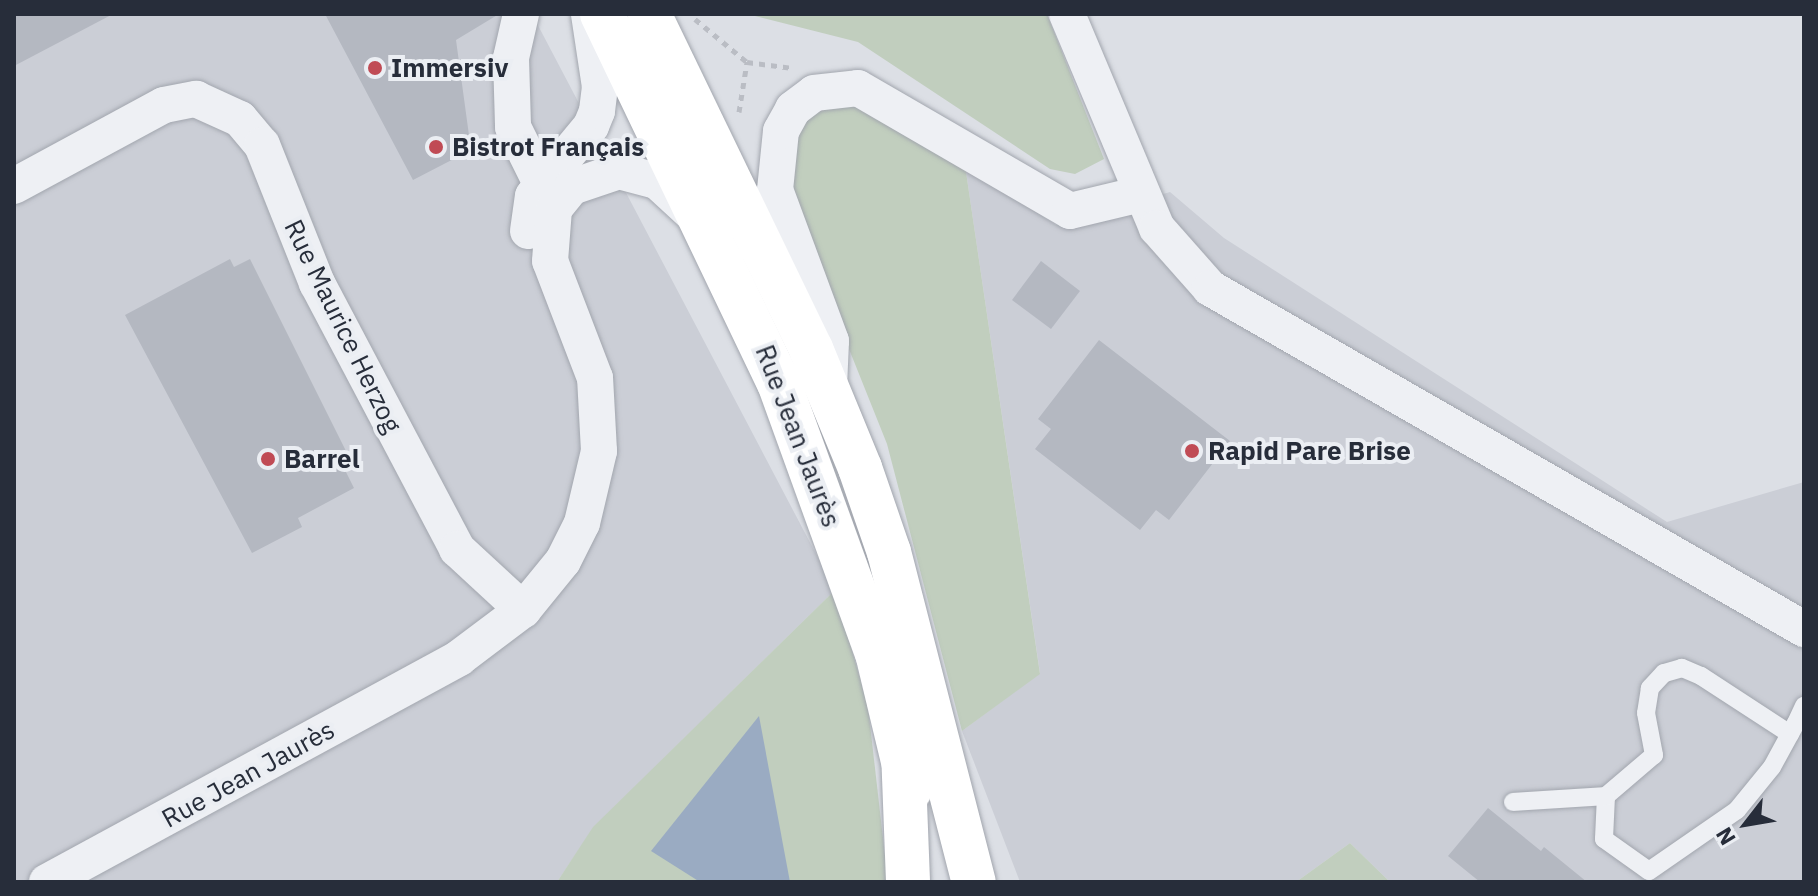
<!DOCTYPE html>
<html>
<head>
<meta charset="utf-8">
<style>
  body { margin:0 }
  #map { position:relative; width:1818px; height:896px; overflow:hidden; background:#dcdfe5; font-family:"IBM Plex Sans",sans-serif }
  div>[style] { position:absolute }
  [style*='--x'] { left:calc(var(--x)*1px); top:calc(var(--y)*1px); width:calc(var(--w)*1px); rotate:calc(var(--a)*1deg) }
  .built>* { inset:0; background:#cbced6 }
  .green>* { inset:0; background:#c1cebe }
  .water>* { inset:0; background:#9aabc2 }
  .building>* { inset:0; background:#b4b8c1 }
  .path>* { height:5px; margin-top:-2.5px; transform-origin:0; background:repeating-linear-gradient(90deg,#babdc4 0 6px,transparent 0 12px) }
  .roads { filter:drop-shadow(0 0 2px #a2a6ae) drop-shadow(0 0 2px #a2a6ae) }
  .service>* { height:18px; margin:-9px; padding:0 9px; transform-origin:9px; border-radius:9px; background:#eef0f4 }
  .minor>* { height:36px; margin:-18px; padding:0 18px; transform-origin:18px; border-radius:18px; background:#eef0f4 }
  .primary>* { height:44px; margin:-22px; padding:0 22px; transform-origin:22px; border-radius:22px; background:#fff }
  .motorway>* { height:44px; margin:-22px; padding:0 22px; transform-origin:22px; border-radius:22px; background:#fff }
  .dots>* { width:22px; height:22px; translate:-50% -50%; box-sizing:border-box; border:4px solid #ebeef3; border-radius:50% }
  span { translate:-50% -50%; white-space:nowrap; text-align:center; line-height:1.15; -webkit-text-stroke:8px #ebeef3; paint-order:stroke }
  .poi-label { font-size:26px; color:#272d3a; font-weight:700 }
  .left { translate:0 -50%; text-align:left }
  .street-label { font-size:26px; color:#272d3a }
  .frame { position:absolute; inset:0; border:16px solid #272d3a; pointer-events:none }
  .north { position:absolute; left:1706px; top:784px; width:80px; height:80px; -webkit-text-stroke:6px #ebeef3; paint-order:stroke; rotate:239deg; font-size:22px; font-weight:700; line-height:32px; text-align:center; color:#272d3a }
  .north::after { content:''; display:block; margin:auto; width:28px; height:36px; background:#272d3a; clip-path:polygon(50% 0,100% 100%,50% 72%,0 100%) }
</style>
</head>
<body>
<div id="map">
  <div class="built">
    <div style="clip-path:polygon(14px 14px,532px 14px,835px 590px,594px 827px,557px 882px,14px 882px)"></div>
    <div style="clip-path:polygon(965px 165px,1056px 225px,1170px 192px,1224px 238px,1667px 522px,1804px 482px,1804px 882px,1390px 882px,1350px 843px,1296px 882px,1020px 882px,962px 731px,1040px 673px)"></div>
  </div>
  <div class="green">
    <div style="clip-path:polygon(747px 14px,1047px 14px,1104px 159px,1075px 174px,1050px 169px,858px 42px)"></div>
    <div style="clip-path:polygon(825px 103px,860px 106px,965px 165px,1040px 674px,962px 731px,887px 444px,789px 199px,800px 125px)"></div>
    <div style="clip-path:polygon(835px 590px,868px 707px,888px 882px,557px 882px,593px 827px)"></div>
    <div style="clip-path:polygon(1350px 843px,1390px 882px,1296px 882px)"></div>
  </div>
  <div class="water">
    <div style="clip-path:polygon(759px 716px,790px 882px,700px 882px,651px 851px)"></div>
  </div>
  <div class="building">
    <div style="clip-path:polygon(14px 14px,113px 14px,14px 66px)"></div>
    <div style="clip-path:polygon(325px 14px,499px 14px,456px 40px,471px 150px,413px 180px)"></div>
    <div style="clip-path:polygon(230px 259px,234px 267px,250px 259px,346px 451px,338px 456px,354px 488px,298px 518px,302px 527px,252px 553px,125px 315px)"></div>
    <div style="clip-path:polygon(1041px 261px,1080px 291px,1051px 329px,1012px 300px)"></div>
    <div style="clip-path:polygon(1099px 340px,1230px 441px,1169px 520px,1156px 510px,1140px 530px,1035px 449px,1051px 429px,1038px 419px)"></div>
    <div style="clip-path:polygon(1488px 808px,1541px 851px,1544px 847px,1587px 882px,1480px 882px,1448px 856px)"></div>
  </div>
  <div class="path">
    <div style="--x:695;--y:19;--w:67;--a:39.6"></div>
    <div style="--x:747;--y:62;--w:46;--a:7.4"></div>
    <div style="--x:739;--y:112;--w:51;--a:-80.9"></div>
  </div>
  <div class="roads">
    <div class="service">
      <div style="--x:1790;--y:734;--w:106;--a:-146.9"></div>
      <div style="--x:1701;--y:676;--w:21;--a:-157"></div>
      <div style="--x:1682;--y:668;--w:19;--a:164"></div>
      <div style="--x:1664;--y:673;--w:21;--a:133"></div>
      <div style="--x:1650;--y:688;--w:25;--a:99"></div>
      <div style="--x:1646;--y:713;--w:43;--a:79.2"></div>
      <div style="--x:1654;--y:755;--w:63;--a:139.5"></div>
      <div style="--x:1606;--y:796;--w:43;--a:92.7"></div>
      <div style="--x:1604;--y:839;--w:55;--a:35.4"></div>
      <div style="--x:1649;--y:871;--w:107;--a:-34.7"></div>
      <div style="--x:1737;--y:810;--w:55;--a:-50.9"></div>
      <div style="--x:1772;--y:767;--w:50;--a:-61.4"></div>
      <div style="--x:1796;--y:723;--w:19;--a:-65"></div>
      <div style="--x:1513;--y:802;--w:93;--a:-3.7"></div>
    </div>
    <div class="minor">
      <div style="--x:521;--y:14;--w:45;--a:102.8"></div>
      <div style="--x:511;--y:58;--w:69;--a:88.3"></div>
      <div style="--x:513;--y:127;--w:86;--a:63.7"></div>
      <div style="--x:1067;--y:14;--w:232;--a:67.2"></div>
      <div style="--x:1157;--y:228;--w:80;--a:48.5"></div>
      <div style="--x:1210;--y:288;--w:685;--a:29.86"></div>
      <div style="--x:14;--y:186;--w:170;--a:-28.4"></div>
      <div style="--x:164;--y:105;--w:33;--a:-11"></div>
      <div style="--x:196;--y:99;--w:48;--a:24.4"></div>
      <div style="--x:240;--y:119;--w:34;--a:50"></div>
      <div style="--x:262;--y:145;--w:149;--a:68.3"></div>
      <div style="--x:317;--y:283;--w:301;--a:62.2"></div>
      <div style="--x:457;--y:549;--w:90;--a:42.7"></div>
      <div style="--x:528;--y:231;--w:35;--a:-82"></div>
      <div style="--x:533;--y:196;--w:91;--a:-50.4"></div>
      <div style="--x:591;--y:126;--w:16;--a:-68"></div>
      <div style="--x:597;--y:111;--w:24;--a:-83"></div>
      <div style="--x:600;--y:87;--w:74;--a:-98.6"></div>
      <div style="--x:829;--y:387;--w:46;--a:-87.5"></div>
      <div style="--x:831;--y:341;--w:161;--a:-110.3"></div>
      <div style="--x:775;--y:190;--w:59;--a:-84.2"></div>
      <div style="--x:781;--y:131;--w:25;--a:-61"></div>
      <div style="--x:793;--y:109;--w:26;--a:-37"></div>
      <div style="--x:814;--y:93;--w:44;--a:-6.5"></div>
      <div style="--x:858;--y:88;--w:245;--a:30.1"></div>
      <div style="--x:1070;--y:211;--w:73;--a:-13.5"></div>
      <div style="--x:47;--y:882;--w:469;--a:-28.5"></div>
      <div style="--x:459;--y:658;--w:80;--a:-36.9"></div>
      <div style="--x:523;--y:610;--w:63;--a:-50.8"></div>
      <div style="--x:563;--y:561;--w:42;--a:-63.4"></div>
      <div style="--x:582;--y:523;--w:74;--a:-76.7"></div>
      <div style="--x:599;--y:451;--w:73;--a:-93.1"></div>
      <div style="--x:595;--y:378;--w:125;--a:-111"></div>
      <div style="--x:550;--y:261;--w:52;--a:-85.6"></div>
      <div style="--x:554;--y:209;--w:28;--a:-51"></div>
      <div style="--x:572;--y:187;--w:50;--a:-18.8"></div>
      <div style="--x:619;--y:171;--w:39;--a:15"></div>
      <div style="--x:657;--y:181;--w:52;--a:42.6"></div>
    </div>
    <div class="primary">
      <div style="--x:602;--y:14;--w:409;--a:64.4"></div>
      <div style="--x:779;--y:383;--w:287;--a:70.1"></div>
      <div style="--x:877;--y:653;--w:141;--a:76.5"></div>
      <div style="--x:649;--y:14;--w:372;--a:64.2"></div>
      <div style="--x:811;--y:349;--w:129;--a:67.6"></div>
      <div style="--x:860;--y:468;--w:89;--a:71"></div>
      <div style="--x:889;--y:552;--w:341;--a:75.6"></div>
    </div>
    <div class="motorway">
      <div style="--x:903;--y:751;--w:131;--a:87.8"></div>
    </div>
  </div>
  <div class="dots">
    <div style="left:375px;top:68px;background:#c04b55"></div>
    <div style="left:436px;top:147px;background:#c04b55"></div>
    <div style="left:1192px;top:451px;background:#c04b55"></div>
    <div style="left:268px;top:459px;background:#c04b55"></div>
  </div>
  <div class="poi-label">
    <span class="left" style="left:391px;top:68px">Immersiv</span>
    <span class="left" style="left:452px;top:147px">Bistrot Français</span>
    <span class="left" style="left:1208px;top:451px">Rapid Pare Brise</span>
    <span class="left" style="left:284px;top:459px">Barrel</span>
  </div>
  <div class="street-label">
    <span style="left:343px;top:326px;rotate:64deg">Rue Maurice Herzog</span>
    <span style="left:798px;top:436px;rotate:69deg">Rue Jean Jaurès</span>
    <span style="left:248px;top:774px;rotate:-29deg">Rue Jean Jaurès</span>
  </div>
  <div class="frame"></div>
  <div class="north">N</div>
</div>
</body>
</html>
